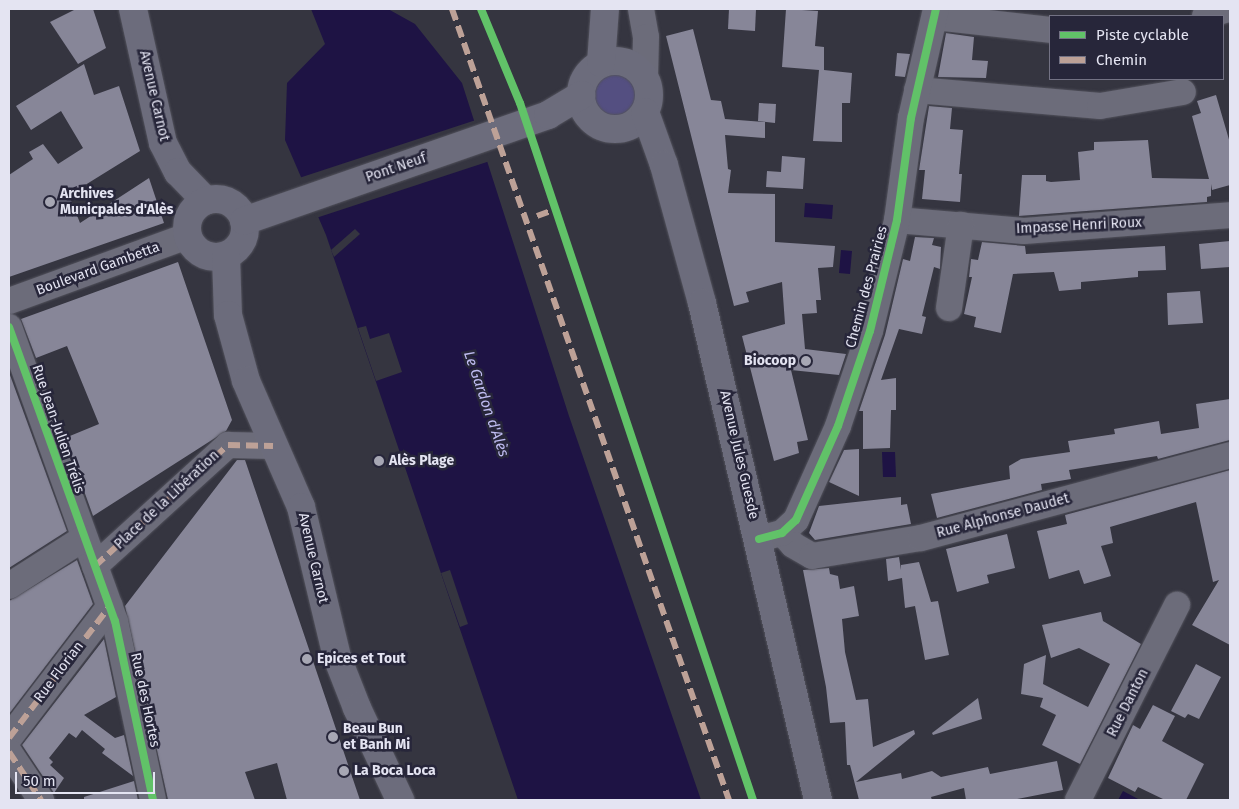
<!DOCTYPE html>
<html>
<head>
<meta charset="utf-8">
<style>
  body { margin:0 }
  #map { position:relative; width:1239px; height:809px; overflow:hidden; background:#353540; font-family:"Fira Sans",sans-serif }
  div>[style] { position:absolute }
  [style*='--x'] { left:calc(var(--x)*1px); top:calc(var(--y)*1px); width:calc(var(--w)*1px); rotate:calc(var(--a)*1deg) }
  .green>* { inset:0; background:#544f81 }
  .round { border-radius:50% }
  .water>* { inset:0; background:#1e1344 }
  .pier>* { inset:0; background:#353540 }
  .building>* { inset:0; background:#878698 }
  .roads { filter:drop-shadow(0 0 1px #52525c) drop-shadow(0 0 1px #52525c) }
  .minor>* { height:26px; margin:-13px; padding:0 13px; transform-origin:13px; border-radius:13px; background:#6c6c7a }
  .major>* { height:28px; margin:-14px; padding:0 14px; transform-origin:14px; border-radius:14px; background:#6c6c7c }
  .major>.ring { margin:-14px; padding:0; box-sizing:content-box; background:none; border:28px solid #6c6c7c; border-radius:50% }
  .quiet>* { height:6px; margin-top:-3px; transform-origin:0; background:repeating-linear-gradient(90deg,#bda197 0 12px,transparent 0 18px) }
  .cycleway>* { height:8px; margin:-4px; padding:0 4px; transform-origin:4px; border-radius:4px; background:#61c268 }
  .dots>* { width:14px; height:14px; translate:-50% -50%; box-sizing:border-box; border:2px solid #27263a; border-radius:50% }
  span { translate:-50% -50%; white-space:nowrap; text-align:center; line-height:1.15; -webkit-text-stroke:5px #27263a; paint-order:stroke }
  .street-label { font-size:14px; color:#e4e4f2 }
  .poi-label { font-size:14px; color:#e4e4f2; font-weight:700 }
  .left { translate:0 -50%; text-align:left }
  .right { translate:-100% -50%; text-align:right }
  .water-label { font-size:15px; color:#bfbcf1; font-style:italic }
  .frame { position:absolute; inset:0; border:10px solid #e4e4f2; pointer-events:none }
  .legend { position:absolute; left:1049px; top:15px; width:175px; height:65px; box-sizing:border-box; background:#27263a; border:1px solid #737284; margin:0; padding:6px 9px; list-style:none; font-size:15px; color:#e4e4f2 }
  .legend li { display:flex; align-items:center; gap:10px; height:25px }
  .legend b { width:25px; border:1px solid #737284 }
  .scale { position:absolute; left:15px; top:772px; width:140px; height:22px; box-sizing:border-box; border:2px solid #e4e4f2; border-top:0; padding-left:6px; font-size:15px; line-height:18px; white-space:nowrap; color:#e4e4f2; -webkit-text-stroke:4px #27263a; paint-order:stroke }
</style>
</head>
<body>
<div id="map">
  <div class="green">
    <div class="round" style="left:591px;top:71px;width:48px;height:48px"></div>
  </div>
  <div class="water">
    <div style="clip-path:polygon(311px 9px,388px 9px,415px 24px,462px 83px,569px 416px,701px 800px,518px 800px,326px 235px,285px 140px,287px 83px,325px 44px)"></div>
    <div style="clip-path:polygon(805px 203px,833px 205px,832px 219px,804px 217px)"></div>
    <div style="clip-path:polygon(841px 250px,852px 251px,850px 274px,839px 273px)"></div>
    <div style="clip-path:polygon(882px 452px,895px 452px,896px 477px,883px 477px)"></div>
    <div style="clip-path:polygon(1123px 791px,1140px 800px,1118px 800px)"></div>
  </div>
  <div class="pier">
    <div style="clip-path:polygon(476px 120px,490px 161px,316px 218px,299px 178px)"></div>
    <div style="clip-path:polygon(355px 229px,360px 234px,334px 257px,331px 250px)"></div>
    <div style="clip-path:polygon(366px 326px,370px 339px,389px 333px,402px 372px,376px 381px,358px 328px)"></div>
    <div style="clip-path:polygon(450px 570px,468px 624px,460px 627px,441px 573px)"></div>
  </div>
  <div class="building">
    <div style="clip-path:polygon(76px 9px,93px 9px,106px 48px,78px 64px,50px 22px)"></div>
    <div style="clip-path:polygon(729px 9px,756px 9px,755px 31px,728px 29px)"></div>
    <div style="clip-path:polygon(786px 9px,818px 11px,815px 46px,824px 47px,824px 70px,852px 73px,850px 103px,842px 103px,842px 142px,813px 141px,819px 70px,782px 67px)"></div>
    <div style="clip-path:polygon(693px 29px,711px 100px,721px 101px,725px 119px,765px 122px,765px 138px,725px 135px,728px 169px,731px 170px,728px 193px,775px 194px,775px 242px,835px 246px,833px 267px,818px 268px,821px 300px,816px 300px,817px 313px,802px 314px,805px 349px,846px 354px,839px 375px,791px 370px,808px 440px,797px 442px,799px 453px,774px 461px,742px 336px,785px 324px,782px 282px,746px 292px,749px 302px,734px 306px,666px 36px)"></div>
    <div style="clip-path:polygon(946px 33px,974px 37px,972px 60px,988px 61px,986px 78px,938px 77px)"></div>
    <div style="clip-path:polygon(897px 53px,910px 54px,905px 77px,895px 76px)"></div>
    <div style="clip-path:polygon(84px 64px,94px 95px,119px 86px,140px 151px,69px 195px,80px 223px,149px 178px,164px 223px,9px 277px,9px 175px,33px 159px,29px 152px,43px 144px,58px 164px,83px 148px,61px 111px,31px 130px,16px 106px)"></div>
    <div style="clip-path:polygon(1216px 95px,1230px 143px,1230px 185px,1212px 190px,1211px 184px,1211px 196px,1207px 197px,1207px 202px,1019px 216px,1022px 175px,1046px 175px,1046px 181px,1051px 182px,1080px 180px,1078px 152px,1094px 150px,1094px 142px,1148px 140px,1152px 178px,1209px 179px,1192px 116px,1201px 113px,1197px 101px)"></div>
    <div style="clip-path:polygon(759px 103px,776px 104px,775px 123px,758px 121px)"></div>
    <div style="clip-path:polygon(929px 106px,952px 108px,950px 129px,963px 130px,959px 174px,962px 174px,960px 202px,922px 199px,925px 170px,919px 170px)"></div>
    <div style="clip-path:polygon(782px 156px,805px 158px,803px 189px,766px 187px,767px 171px,781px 172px)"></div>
    <div style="clip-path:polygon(915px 237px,934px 238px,932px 245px,941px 247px,940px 269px,934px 267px,922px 316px,926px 317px,922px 334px,899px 329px,881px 380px,896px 378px,896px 410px,891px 410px,890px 448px,863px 449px,863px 411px,859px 411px,885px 335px,903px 259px,910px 261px)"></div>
    <div style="clip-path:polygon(1230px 241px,1230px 267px,1201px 269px,1199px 244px)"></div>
    <div style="clip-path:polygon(982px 242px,1025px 246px,1026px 254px,1165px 246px,1166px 270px,1138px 271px,1138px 277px,1081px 282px,1081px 289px,1059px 291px,1054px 272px,1013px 274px,1001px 333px,974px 327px,976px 317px,964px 314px,972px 277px,969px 277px,971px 259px,978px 260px)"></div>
    <div style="clip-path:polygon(178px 262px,232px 420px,226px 431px,93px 516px,65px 438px,99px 424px,67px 346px,36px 358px,21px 319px)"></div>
    <div style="clip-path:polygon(1200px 291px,1203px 323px,1168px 325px,1167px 293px)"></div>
    <div style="clip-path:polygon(10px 375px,67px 531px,9px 568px,9px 376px)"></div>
    <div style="clip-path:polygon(1230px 399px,1230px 440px,1158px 459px,1157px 456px,1069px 470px,1071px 479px,1041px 484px,1042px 490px,937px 518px,931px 494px,1010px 479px,1009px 466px,1021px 459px,1070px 452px,1068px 441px,1115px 434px,1114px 429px,1159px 421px,1161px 434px,1199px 428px,1196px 404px)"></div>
    <div style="clip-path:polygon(859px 449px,859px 496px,829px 482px,844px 450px)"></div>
    <div style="clip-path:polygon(237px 460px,245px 460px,360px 800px,287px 800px,277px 763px,245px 772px,255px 800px,168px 800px,125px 606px)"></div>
    <div style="clip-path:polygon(1230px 470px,1230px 645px,1192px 625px,1219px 580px,1213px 582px,1196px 502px,1110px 527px,1113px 543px,1101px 546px,1111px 576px,1084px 584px,1079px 570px,1049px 579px,1037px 531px,1067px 524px,1065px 515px)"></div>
    <div style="clip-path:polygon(901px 497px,901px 505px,907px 504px,911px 524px,815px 540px,809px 533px,819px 506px)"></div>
    <div style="clip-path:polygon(1007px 534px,1015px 568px,987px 575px,989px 583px,957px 592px,946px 549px)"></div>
    <div style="clip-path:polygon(899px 557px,901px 570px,901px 565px,919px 562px,931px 602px,938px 601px,949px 655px,925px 660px,915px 606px,905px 608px,902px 578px,888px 581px,886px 559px)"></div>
    <div style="clip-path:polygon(77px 560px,93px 604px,9px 714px,9px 601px)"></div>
    <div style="clip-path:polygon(829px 568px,830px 574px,838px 576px,840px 589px,854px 586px,859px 616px,842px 619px,845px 652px,856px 700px,868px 699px,873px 747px,914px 730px,915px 734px,856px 782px,901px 773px,902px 779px,932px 771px,941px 777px,988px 767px,990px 774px,1057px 761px,1063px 790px,1012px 800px,966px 800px,964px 788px,931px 797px,932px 800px,859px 800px,850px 765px,847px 765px,845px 722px,830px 723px,826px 687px,803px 570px)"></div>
    <div style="clip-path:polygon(1101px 612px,1103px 621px,1141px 644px,1080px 764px,1042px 745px,1056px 715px,1040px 707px,1043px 698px,1021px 694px,1024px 664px,1046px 655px,1043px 684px,1088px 707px,1110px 664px,1079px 648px,1051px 658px,1042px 625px)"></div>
    <div style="clip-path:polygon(104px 639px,116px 697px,84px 715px,115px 738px,124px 735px,133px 776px,102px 753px,105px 749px,82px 730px,76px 738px,69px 733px,49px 758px,53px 762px,50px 765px,64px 778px,54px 793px,22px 745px)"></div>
    <div style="clip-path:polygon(1196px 664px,1221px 677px,1199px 719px,1188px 714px,1185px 718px,1171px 711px)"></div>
    <div style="clip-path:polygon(978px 698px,982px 719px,933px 735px,932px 733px)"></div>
    <div style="clip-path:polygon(1153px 705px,1175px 716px,1162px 741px,1204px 764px,1186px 800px,1165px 800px,1138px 787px,1135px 792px,1108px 778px,1133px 725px,1140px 729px)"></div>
    <div style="clip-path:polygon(134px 781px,138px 800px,84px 800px,84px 797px)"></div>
  </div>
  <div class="roads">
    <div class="minor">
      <div style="--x:641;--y:9;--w:28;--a:80"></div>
      <div style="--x:646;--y:37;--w:40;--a:91.4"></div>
      <div style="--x:1205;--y:16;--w:24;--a:-17"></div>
      <div style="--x:935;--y:17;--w:116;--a:6.4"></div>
      <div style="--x:917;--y:90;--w:184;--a:5"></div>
      <div style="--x:1100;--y:106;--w:84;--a:-9.6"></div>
      <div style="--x:897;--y:220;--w:127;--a:5"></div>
      <div style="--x:1024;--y:231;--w:207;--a:-4.4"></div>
      <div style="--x:9;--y:301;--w:190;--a:-20"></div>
      <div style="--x:949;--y:308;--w:84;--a:-81.8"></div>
      <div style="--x:9;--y:327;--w:313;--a:70.2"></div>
      <div style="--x:115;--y:621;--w:183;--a:78"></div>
      <div style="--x:782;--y:533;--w:16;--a:47"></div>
      <div style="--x:793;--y:545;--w:22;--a:30"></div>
      <div style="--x:812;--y:556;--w:110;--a:-9.4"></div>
      <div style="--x:921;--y:538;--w:320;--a:-15"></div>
      <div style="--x:759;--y:539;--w:24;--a:-15"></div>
      <div style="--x:782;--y:533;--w:19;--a:-43"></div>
      <div style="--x:796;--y:520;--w:103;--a:-65.9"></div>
      <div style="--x:838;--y:426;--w:100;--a:-71.4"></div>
      <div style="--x:870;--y:331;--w:114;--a:-76.3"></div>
      <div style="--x:897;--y:220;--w:103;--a:-82.2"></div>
      <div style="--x:911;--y:118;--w:112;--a:-77.1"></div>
      <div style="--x:95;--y:566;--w:180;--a:-42.3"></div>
      <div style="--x:228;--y:445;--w:45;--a:1.3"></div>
      <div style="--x:9;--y:586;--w:89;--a:-32.6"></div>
      <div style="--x:9;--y:738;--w:166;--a:-52.6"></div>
      <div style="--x:9;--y:752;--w:58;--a:56.3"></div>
      <div style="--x:1078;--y:800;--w:219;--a:-63.1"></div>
    </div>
    <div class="major">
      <div style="--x:133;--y:9;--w:137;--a:77.4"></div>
      <div style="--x:163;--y:143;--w:33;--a:63"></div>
      <div style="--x:178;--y:172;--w:40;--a:46"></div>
      <div class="ring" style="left:581px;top:61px;width:40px;height:40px"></div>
      <div style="--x:601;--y:63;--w:54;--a:-85.8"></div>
      <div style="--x:645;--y:112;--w:56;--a:70.3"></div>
      <div style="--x:664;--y:165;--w:143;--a:74.6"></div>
      <div style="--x:702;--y:303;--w:510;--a:76.86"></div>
      <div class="ring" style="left:187px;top:199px;width:30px;height:30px"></div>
      <div style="--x:244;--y:221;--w:322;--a:-19.2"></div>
      <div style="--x:548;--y:115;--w:39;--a:-31"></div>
      <div style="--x:226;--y:256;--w:59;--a:88.1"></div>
      <div style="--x:228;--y:315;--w:68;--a:74.7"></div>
      <div style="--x:246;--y:381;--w:137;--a:66.4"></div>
      <div style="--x:301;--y:507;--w:154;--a:76.5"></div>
      <div style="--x:337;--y:657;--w:55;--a:68.6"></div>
      <div style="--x:357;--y:708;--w:102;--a:64.9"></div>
    </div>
  </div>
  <div class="quiet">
    <div style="--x:452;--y:9;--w:838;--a:70.7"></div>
    <div style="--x:537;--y:216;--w:20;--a:-20"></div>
    <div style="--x:95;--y:566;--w:180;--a:-42.3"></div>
    <div style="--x:228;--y:445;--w:45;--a:1.3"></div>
    <div style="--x:9;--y:738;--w:166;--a:-52.6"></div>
    <div style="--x:9;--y:752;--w:58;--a:56.3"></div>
  </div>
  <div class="cycleway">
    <div style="--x:481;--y:9;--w:102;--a:67.5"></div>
    <div style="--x:520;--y:103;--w:735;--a:71.52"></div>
    <div style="--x:9;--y:327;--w:313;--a:70.2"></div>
    <div style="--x:115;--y:621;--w:183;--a:78"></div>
    <div style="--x:759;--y:539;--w:24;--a:-15"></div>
    <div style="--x:782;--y:533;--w:19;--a:-43"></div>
    <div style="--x:796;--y:520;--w:103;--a:-65.9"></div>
    <div style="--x:838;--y:426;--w:100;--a:-71.4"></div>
    <div style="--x:870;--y:331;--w:114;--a:-76.3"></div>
    <div style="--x:897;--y:220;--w:103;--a:-82.2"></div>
    <div style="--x:911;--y:118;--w:112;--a:-77.1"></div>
  </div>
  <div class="dots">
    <div style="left:50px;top:202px;background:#a7a7b4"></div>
    <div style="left:806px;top:361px;background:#a7a7b4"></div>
    <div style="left:379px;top:461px;background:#a7a7b4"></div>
    <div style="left:307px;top:659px;background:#a7a7b4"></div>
    <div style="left:333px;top:737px;background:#a7a7b4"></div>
    <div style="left:344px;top:771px;background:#a7a7b4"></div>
  </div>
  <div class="street-label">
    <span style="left:154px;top:96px;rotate:77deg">Avenue Carnot</span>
    <span style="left:396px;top:168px;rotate:-19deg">Pont Neuf</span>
    <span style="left:1079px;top:226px;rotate:-3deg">Impasse Henri Roux</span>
    <span style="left:98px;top:269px;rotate:-20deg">Boulevard Gambetta</span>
    <span style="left:867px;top:287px;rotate:-75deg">Chemin des Prairies</span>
    <span style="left:58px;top:429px;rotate:71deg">Rue Jean-Julien Trélis</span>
    <span style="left:739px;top:455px;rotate:77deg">Avenue Jules Guesde</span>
    <span style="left:167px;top:500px;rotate:-43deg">Place de la Libération</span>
    <span style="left:1003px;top:516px;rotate:-15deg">Rue Alphonse Daudet</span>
    <span style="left:313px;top:558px;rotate:77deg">Avenue Carnot</span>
    <span style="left:59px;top:672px;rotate:-53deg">Rue Florian</span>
    <span style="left:145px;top:700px;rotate:78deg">Rue des Hortes</span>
    <span style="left:1128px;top:703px;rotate:-63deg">Rue Danton</span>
  </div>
  <div class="poi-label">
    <span class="left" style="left:60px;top:202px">Archives<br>Municpales d'Alès</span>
    <span class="right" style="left:796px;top:361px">Biocoop</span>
    <span class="left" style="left:389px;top:461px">Alès Plage</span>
    <span class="left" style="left:317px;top:659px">Epices et Tout</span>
    <span class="left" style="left:343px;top:737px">Beau Bun<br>et Banh Mi</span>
    <span class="left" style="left:354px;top:771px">La Boca Loca</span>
  </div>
  <div class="water-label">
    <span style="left:486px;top:404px;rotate:71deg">Le Gardon d'Alès</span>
  </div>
  <div class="frame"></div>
  <ul class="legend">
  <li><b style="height:6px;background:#61c268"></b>Piste cyclable</li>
  <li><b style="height:6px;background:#bda197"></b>Chemin</li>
  </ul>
  <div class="scale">50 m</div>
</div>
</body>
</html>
